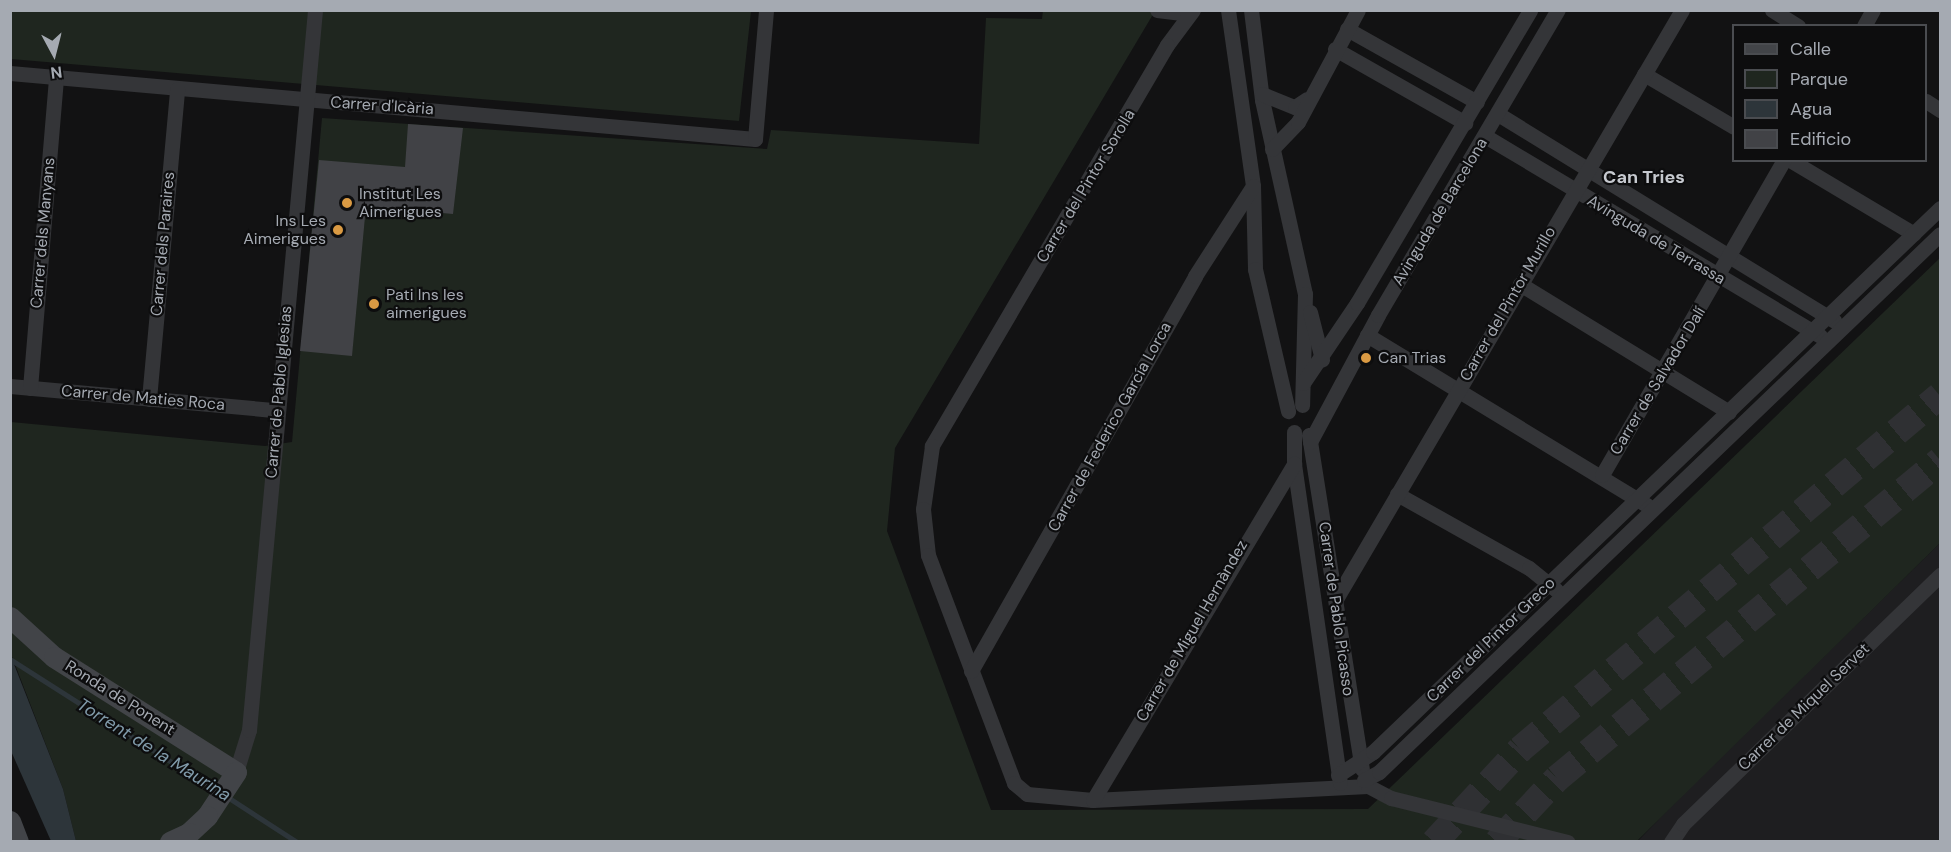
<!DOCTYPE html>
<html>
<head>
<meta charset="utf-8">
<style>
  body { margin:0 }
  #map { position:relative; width:1951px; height:852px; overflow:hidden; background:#121213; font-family:"DM Sans",sans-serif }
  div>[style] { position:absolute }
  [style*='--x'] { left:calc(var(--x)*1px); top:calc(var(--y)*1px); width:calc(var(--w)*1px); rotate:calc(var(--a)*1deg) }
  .built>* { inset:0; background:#1e1e20 }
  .green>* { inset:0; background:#1f261f }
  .water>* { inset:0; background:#2d353a }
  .stream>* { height:4.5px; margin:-2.25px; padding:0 2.25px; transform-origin:2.25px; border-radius:2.25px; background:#2d353a }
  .building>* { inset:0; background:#414246 }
  .highway-tunnel>* { height:27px; margin-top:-13.5px; transform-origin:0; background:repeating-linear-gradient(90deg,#2f3033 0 27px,transparent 0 41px) }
  .street>* { height:15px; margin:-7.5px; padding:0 7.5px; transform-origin:7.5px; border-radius:7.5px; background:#343538 }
  .secondary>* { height:21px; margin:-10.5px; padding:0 10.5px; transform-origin:10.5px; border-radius:10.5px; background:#424448 }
  .street-bridge>* { height:15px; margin:-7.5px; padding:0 7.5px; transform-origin:7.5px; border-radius:7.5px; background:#343538 }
  .dots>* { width:16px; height:16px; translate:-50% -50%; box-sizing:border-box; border:3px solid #0d0d0e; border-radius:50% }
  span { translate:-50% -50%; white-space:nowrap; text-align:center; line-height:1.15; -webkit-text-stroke:4.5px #0d0d0e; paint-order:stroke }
  .street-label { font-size:16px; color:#a5aab2 }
  .poi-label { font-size:16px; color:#a5aab2 }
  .left { translate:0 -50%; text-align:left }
  .right { translate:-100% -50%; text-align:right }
  .neighbourhood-label { font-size:18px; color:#c6c9cf; font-weight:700 }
  .water-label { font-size:18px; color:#809aa9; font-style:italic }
  .frame { position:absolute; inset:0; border:12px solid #a5aab2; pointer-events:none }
  .legend { position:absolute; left:1732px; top:24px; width:195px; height:138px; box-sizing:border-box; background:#0d0d0e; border:2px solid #4a4c50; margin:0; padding:8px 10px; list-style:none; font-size:18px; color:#a5aab2 }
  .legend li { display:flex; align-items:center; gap:12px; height:30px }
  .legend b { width:30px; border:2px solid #4a4c50 }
  .north { position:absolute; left:24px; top:24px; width:60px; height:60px; -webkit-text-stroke:4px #0d0d0e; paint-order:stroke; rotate:173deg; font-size:16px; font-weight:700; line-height:24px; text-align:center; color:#a5aab2 }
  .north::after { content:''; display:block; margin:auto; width:21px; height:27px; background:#a5aab2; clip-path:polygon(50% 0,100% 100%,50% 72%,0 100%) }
</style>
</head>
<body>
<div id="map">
  <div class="built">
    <div style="clip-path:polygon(1940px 543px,1940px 841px,1637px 842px,1684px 793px)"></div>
  </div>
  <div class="green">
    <div style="clip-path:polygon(1043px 10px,1155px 11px,895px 448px,887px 531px,991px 810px,1368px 809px,1940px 258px,1940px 543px,1637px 841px,76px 841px,63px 789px,11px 654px,11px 422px,265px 446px,292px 442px,322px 118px,767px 149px,771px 130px,979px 144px,986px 18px,1042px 19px)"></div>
    <div style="clip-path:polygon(10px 11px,751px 11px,739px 121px,11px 59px)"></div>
  </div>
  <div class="water">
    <div style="clip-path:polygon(10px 654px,63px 789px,76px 841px,51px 841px,11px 751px)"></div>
  </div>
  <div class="stream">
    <div style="--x:10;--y:659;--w:244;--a:32.5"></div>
    <div style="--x:226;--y:796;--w:85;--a:32.9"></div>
  </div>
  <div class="building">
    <div style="clip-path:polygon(408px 124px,463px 128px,453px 214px,366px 206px,352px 356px,300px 351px,319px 160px,405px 167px)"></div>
  </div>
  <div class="highway-tunnel">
    <div style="--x:1434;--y:842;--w:127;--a:-47.2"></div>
    <div style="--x:1520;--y:749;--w:549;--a:-40.13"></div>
    <div style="--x:1497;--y:842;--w:88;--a:-46.8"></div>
    <div style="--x:1557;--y:778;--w:498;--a:-39.7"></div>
  </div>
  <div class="street">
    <div style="--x:1157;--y:10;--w:31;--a:7"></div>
    <div style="--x:1193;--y:10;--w:44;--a:126.6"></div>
    <div style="--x:1167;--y:45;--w:465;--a:120.4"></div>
    <div style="--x:932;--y:446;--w:64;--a:98.1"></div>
    <div style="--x:923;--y:509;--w:46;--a:83.8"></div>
    <div style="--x:928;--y:555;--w:244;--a:69.3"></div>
    <div style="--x:1014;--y:783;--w:17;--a:40"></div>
    <div style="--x:1027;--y:794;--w:66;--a:5.2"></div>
    <div style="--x:1093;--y:800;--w:275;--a:-2.9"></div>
    <div style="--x:1368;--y:786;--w:26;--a:28"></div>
    <div style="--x:1228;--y:10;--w:178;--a:81.9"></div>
    <div style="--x:1253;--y:186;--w:83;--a:88.6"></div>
    <div style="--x:1255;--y:269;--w:146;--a:76.9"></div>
    <div style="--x:1251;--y:10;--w:91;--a:83"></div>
    <div style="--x:1262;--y:100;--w:199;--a:77.5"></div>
    <div style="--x:1305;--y:294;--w:111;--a:91.5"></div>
    <div style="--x:1772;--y:10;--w:31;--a:32"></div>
    <div style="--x:1864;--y:26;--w:18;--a:-61"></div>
    <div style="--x:1347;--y:29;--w:149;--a:29.3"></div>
    <div style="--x:1335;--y:49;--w:150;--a:29.6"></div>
    <div style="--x:10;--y:73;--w:748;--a:5.06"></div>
    <div style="--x:755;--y:139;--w:129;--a:-85.1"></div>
    <div style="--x:1644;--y:74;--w:104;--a:30.5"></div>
    <div style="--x:1262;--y:94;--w:35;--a:22"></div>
    <div style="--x:1295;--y:107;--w:14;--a:-34"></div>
    <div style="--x:1926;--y:101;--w:17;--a:33"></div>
    <div style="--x:1498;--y:114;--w:395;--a:31.6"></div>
    <div style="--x:1485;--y:136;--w:390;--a:30.8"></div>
    <div style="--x:1272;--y:149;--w:37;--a:-46"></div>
    <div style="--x:1298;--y:122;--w:127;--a:-61.8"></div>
    <div style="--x:1790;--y:160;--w:144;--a:30.8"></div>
    <div style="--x:1520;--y:284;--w:245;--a:31.5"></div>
    <div style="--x:1310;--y:312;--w:49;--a:75.7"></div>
    <div style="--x:1367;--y:335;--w:328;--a:31.3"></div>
    <div style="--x:1303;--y:383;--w:97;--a:-56"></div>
    <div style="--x:1357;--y:303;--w:340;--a:-59.4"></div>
    <div style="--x:10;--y:386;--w:267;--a:5.2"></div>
    <div style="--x:30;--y:388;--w:312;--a:-85.2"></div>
    <div style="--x:149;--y:399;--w:311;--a:-84.8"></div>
    <div style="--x:1294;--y:432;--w:32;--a:90"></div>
    <div style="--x:1294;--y:464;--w:322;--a:81.8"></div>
    <div style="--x:1309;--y:435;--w:338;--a:81"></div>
    <div style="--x:1310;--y:442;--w:144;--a:-61.8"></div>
    <div style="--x:1378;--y:315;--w:354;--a:-59.5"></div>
    <div style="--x:1602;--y:475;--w:364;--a:-60"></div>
    <div style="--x:1397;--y:494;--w:151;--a:29.3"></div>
    <div style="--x:1529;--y:568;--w:35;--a:39"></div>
    <div style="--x:1336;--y:599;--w:683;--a:-59.57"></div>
    <div style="--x:971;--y:671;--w:454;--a:-60.4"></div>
    <div style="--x:1195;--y:276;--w:107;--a:-57.2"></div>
    <div style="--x:236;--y:772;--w:44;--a:-72.8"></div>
    <div style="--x:249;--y:730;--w:723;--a:-84.76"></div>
    <div style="--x:1338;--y:775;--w:42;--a:-33.3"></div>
    <div style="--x:1373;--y:752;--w:786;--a:-43.81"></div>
    <div style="--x:1364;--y:780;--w:17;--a:-28"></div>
    <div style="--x:1379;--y:772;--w:777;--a:-43.8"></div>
    <div style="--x:1093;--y:800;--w:392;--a:-59.1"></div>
    <div style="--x:1671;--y:842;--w:22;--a:-56"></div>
    <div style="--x:1683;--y:824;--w:358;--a:-44.1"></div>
  </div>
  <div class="secondary">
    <div style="--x:10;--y:617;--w:59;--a:42.3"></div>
    <div style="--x:54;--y:657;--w:215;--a:32.3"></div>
    <div style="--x:236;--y:772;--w:53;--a:123.4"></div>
    <div style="--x:207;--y:816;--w:25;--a:137"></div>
    <div style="--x:189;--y:833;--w:21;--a:155"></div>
    <div style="--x:10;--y:821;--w:22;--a:69"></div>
  </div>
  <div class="street-bridge">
    <div style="--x:1391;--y:798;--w:182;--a:14"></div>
  </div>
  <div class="dots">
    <div style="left:347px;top:203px;background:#da9a43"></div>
    <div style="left:338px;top:230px;background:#da9a43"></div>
    <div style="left:374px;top:304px;background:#da9a43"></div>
    <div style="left:1366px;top:358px;background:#da9a43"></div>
  </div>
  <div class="street-label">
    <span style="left:382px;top:106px;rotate:4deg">Carrer d'Icària</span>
    <span style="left:1086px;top:186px;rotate:-59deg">Carrer del Pintor Sorolla</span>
    <span style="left:1440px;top:212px;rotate:-59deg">Avinguda de Barcelona</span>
    <span style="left:43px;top:233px;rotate:-85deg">Carrer dels Manyans</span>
    <span style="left:1656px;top:240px;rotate:31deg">Avinguda de Terrassa</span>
    <span style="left:163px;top:244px;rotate:-85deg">Carrer dels Paraires</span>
    <span style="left:1508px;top:304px;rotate:-60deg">Carrer del Pintor Murillo</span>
    <span style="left:1658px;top:381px;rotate:-59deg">Carrer de Salvador Dalí</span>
    <span style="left:279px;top:392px;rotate:-85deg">Carrer de Pablo Iglesias</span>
    <span style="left:143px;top:398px;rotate:5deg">Carrer de Maties Roca</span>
    <span style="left:1110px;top:427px;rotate:-61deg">Carrer de Federico García Lorca</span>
    <span style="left:1336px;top:609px;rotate:82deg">Carrer de Pablo Picasso</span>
    <span style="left:1192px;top:631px;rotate:-60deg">Carrer de Miguel Hernàndez</span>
    <span style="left:1491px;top:640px;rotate:-44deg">Carrer del Pintor Greco</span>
    <span style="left:120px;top:698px;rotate:32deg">Ronda de Ponent</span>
    <span style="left:1804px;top:707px;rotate:-44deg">Carrer de Miquel Servet</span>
  </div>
  <div class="poi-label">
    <span class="left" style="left:359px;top:203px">Institut Les<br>Aimerigues</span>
    <span class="right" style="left:326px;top:230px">Ins Les<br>Aimerigues</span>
    <span class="left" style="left:386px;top:304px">Pati Ins les<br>aimerigues</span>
    <span class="left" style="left:1378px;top:358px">Can Trias</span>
  </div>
  <div class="neighbourhood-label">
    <span style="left:1644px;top:177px">Can Tries</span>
  </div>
  <div class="water-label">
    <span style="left:154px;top:750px;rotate:32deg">Torrent de la Maurina</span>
  </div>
  <div class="frame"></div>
  <ul class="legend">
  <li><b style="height:8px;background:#424448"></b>Calle</li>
  <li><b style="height:16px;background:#1f261f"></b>Parque</li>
  <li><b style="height:16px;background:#2d353a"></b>Agua</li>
  <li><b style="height:16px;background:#414246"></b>Edificio</li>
  </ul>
  <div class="north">N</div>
</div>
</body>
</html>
